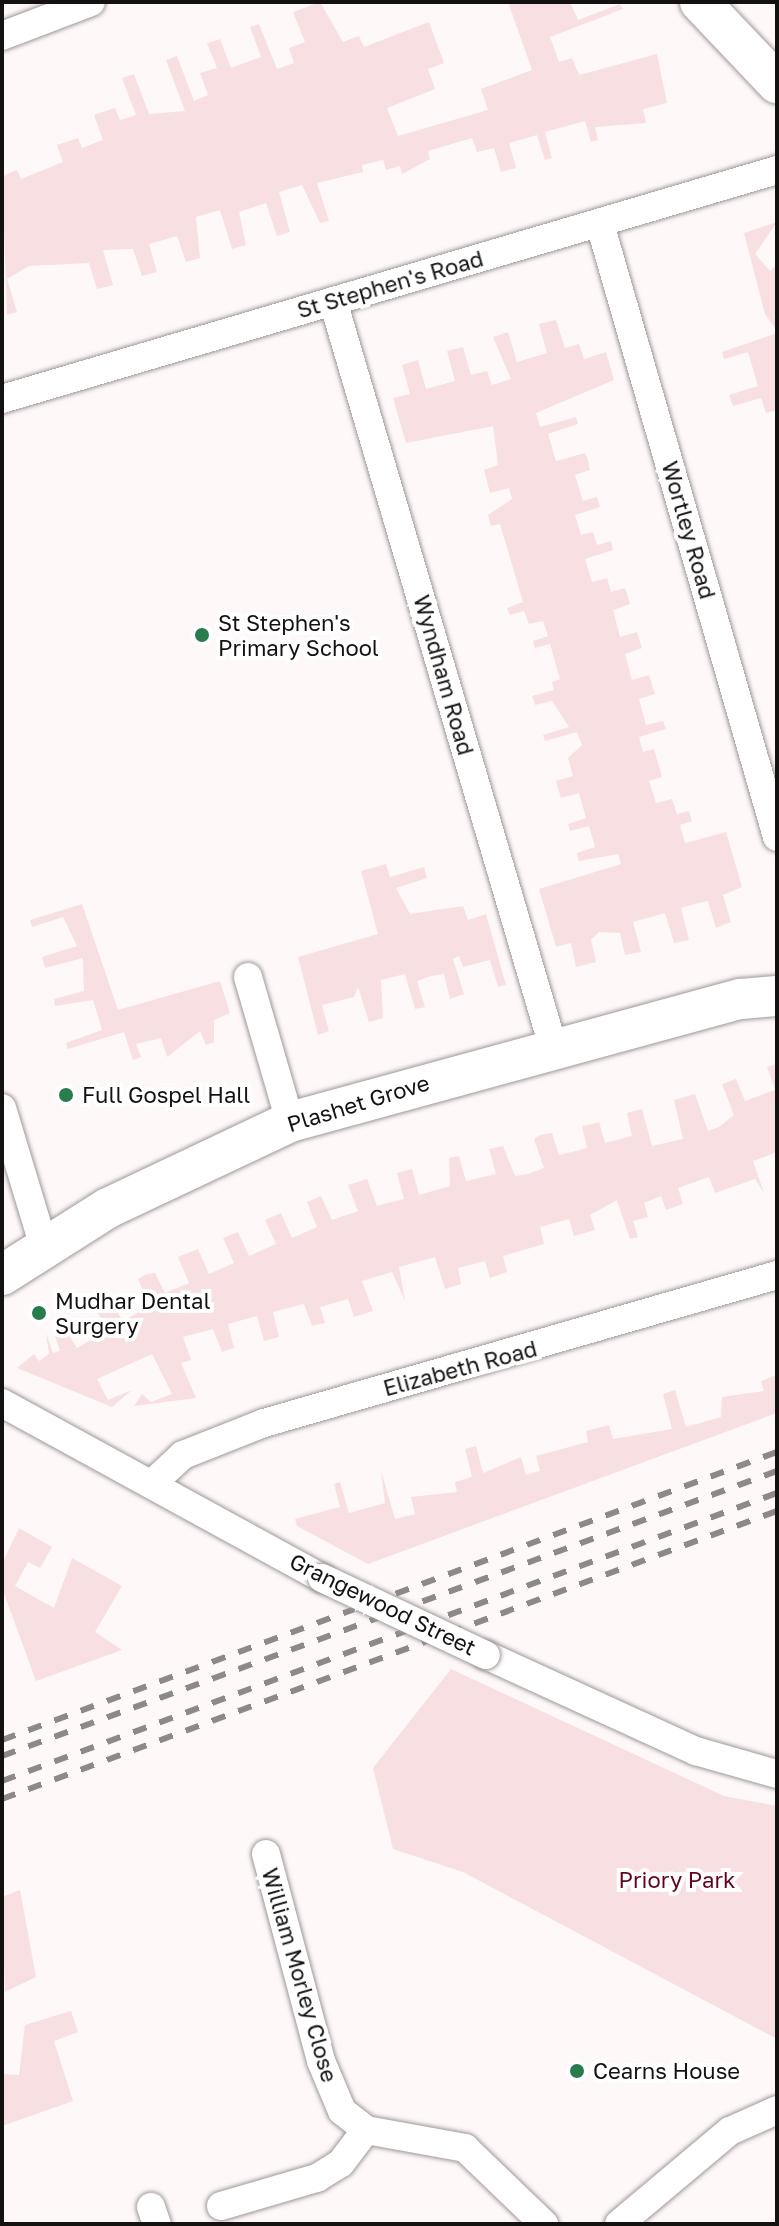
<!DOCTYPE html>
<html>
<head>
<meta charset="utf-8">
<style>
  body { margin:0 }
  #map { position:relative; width:779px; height:2226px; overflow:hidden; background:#fef8f9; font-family:"Golos Text",sans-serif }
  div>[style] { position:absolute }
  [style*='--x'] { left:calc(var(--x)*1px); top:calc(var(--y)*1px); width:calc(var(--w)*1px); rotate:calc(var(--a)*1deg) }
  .green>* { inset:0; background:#f8dfe1 }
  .roads { filter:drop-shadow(0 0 2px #a09798) drop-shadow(0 0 2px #a09798) }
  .minor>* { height:28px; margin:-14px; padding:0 14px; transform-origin:14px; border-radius:14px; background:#fff }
  .secondary>* { height:40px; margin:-20px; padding:0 20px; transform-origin:20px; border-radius:20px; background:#fff }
  .rail>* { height:6px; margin-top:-3px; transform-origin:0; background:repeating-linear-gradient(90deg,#8d8989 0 14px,transparent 0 28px) }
  .bridges { filter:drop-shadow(0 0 2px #a09798) drop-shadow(0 0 2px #a09798) }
  .minor-bridge>* { height:28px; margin:-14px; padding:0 14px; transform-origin:14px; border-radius:14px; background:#fff }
  .dots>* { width:22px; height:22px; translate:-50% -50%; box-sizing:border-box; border:4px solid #fff; border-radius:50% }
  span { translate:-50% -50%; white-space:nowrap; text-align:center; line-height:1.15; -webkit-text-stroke:8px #fff; paint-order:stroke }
  .street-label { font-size:22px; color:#141111 }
  .poi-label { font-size:22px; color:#141111 }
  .left { translate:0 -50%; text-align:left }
  .park-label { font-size:22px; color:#61051e }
  .frame { position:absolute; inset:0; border:4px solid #141111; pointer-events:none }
</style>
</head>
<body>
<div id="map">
  <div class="green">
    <div style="clip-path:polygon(320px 2px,343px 42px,359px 36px,364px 47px,429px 22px,444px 63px,428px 69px,435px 89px,387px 108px,398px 136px,488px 110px,481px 89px,532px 70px,508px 2px,570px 2px,578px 20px,620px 4px,623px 9px,550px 37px,559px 62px,572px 58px,579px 75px,657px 54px,667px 103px,643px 109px,646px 123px,595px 127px,598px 140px,591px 142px,585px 121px,545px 132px,552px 158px,545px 160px,537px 135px,509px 143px,516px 168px,501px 172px,494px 148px,477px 152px,472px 138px,428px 151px,430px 159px,402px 174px,400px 166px,386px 170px,383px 160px,362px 165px,363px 172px,317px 183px,329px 221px,320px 223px,302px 185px,279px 192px,290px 232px,277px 236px,266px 203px,239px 212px,246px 245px,232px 249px,220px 210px,196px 217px,200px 258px,186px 262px,177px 236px,149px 244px,157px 272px,142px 276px,133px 249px,103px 250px,113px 285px,97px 289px,89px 263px,29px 266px,7px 279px,17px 312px,7px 315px,2px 176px,17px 170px,21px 179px,63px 162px,57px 145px,78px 138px,82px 148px,103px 140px,94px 115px,115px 108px,120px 120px,136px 115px,122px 78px,134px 74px,149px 114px,185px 111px,166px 60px,177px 56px,194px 101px,208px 95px,200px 73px,217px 68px,207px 43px,214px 41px,220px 39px,231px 68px,261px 57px,250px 27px,259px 24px,277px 69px,294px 63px,289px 48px,305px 42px,293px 12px)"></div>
    <div style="clip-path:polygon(777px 222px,755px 254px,770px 271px,777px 264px,777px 331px,765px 314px,744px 233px)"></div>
    <div style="clip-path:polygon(556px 320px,565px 348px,579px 344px,584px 359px,606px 352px,614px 380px,536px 413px,540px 427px,576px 417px,578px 424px,548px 434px,556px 461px,585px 453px,588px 460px,590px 470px,575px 475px,583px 501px,597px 497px,600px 507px,575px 515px,581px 535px,593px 532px,597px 545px,611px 541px,613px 550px,585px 559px,592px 582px,607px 578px,611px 592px,625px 588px,628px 597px,630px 604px,613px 610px,620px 637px,637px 632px,642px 648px,625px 654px,632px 680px,649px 675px,652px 685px,655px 694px,639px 699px,646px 725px,663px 721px,666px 729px,639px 737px,643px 752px,654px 749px,662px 777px,649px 781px,656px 803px,672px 799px,677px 814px,689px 811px,692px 821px,680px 825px,685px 843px,726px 832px,742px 887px,723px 895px,731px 922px,716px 928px,708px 901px,694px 904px,681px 908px,689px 940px,674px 943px,665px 913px,633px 922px,641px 952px,625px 955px,620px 933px,599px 932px,591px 940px,596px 962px,576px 967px,571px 943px,556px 947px,539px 889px,621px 864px,618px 854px,579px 861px,577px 853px,595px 847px,589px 826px,570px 831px,568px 824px,586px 818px,579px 793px,561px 798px,556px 781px,573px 776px,568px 758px,582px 745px,577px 732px,545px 741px,543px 735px,569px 727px,552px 701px,535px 705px,532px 696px,554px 690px,552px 682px,560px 679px,550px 644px,535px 648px,533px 641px,548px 636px,543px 621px,529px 624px,524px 611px,510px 615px,507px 608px,523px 602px,500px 524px,491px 526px,488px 515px,512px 499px,509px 488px,490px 493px,484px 470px,498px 465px,493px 426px,406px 443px,393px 398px,410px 394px,402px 365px,418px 360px,426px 389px,455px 381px,447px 351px,463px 347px,471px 375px,487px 371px,492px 385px,511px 379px,493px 337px,508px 332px,517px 362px,547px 353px,539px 324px)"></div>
    <div style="clip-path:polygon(777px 333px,777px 410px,766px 413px,761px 398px,733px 406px,729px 395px,758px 386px,748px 352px,724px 359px,722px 352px)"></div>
    <div style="clip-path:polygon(386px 864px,390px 877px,424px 867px,427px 878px,396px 888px,410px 914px,463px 906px,468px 920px,486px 914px,506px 985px,498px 987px,490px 960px,463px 967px,459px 956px,453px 959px,464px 994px,450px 999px,444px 974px,431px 976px,417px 981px,425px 1007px,415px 1009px,405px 974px,381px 980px,383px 1018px,369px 1022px,358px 987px,354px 997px,322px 1005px,329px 1031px,318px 1035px,298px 957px,378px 934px,361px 871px)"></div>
    <div style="clip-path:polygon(82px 904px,118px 1010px,220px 981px,230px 1013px,214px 1020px,214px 1042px,206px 1045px,200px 1031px,167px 1057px,161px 1038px,136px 1044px,141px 1057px,133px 1060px,124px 1032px,68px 1049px,66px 1043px,102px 1030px,93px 1000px,55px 1006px,54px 999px,84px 991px,83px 958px,45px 968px,42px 957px,77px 946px,63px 917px,32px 927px,30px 920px)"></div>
    <div style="clip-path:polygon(777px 1064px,777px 1152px,753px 1161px,764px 1193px,755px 1179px,715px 1193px,709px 1177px,678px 1188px,683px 1204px,666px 1210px,661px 1196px,644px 1203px,648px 1217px,633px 1221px,638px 1237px,630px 1239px,617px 1200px,590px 1215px,595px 1230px,574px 1236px,569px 1219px,540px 1227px,544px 1244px,503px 1256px,507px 1272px,490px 1278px,485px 1261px,458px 1268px,461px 1284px,445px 1289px,435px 1257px,399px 1267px,405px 1301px,392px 1272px,362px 1281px,373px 1311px,354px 1317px,348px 1299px,320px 1307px,325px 1323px,312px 1326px,304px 1304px,273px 1312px,279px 1337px,264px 1341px,257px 1316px,228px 1324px,234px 1348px,222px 1352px,213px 1329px,183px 1337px,191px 1360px,181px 1363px,196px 1398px,134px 1406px,142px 1394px,151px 1402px,172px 1394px,152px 1354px,97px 1379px,108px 1400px,132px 1390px,112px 1407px,17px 1368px,34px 1354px,39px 1361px,49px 1354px,46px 1333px,53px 1353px,60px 1351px,53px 1329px,62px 1324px,77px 1348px,108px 1330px,94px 1307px,108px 1297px,123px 1321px,150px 1306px,138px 1279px,146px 1274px,155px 1273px,165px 1293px,189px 1283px,178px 1257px,198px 1249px,209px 1274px,234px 1263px,223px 1238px,238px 1232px,249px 1256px,276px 1244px,265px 1220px,281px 1213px,292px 1238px,317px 1227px,307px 1202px,321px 1196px,332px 1220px,358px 1211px,348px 1185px,367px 1179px,377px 1206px,404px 1199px,397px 1173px,412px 1169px,419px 1195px,450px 1186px,449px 1158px,459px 1156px,466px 1181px,496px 1174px,489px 1149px,503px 1146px,515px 1176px,528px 1174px,544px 1168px,534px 1139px,540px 1135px,552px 1133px,559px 1155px,572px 1152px,587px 1148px,582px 1126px,588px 1125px,599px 1122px,605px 1143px,632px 1136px,627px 1113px,642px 1109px,652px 1146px,683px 1139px,674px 1100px,695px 1094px,708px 1131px,719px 1127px,734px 1115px,722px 1084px,736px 1079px,745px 1101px,775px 1090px,767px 1067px)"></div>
    <div style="clip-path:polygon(777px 1375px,777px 1413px,368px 1564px,297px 1526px,295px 1519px,340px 1507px,334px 1484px,340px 1482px,349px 1513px,385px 1503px,381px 1471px,395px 1519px,415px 1514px,411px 1497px,457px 1492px,455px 1482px,472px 1477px,465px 1449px,476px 1446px,483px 1473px,521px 1457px,526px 1475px,540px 1471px,536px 1456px,588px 1442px,586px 1431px,609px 1425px,613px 1439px,672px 1429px,663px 1394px,675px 1390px,686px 1427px,721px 1417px,722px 1397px,764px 1391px,761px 1381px)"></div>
    <div style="clip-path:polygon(19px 1528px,52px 1547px,40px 1568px,28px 1562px,15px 1586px,54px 1608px,72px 1558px,122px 1586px,95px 1632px,122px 1650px,36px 1681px,2px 1588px,2px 1564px)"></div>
    <div style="clip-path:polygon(451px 1669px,724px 1796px,777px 1806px,777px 2039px,463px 1872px,393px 1849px,373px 1768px)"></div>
    <div style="clip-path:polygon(20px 1890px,36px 1977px,5px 1992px,2px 1897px)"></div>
    <div style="clip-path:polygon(71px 2011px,78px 2032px,54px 2041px,73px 2101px,2px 2126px,2px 2074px,19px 2075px,25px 2025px)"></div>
  </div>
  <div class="roads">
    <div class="minor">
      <div style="--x:2;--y:36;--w:95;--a:-20.9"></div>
      <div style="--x:600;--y:224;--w:638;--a:73.89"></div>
      <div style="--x:333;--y:301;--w:781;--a:73.56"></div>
      <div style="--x:2;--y:399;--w:808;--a:-16.46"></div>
      <div style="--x:248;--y:977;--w:151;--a:73.8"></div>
      <div style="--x:2;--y:1108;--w:145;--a:73.2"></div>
      <div style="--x:2;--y:1403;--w:365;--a:28.7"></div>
      <div style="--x:155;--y:1481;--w:38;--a:-43"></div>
      <div style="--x:183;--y:1455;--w:87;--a:-21.6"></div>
      <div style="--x:264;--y:1423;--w:534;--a:-16.09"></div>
      <div style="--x:486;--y:1655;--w:231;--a:24.6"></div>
      <div style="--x:696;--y:1751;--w:84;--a:15.9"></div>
      <div style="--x:266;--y:1854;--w:214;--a:75.1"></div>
      <div style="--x:321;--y:2061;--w:54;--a:67.2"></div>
      <div style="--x:342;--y:2111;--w:31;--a:38"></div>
      <div style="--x:366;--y:2130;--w:101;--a:10.3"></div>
      <div style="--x:465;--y:2148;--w:110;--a:43.9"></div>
      <div style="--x:221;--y:2206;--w:100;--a:-16.3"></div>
      <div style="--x:317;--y:2178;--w:28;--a:-32"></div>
      <div style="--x:341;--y:2163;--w:41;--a:-52.9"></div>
      <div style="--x:151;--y:2207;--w:18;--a:71"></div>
      <div style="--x:619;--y:2224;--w:145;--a:-40"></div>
      <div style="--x:730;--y:2131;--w:51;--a:-24.1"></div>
    </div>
    <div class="secondary">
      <div style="--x:700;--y:2;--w:112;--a:46.5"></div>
      <div style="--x:2;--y:1275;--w:125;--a:-32.3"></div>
      <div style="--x:108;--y:1208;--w:201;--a:-25.3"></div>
      <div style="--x:290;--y:1122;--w:467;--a:-15.3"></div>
      <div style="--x:741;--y:999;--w:36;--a:-5"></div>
    </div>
  </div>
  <div class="rail">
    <div style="--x:2;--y:1740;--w:827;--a:-20.39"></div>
    <div style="--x:2;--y:1756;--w:826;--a:-20.19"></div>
    <div style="--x:2;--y:1781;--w:827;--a:-20.39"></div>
    <div style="--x:2;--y:1799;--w:827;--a:-20.39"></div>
  </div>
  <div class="bridges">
    <div class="minor-bridge">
      <div style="--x:322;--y:1578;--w:181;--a:25.2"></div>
    </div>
  </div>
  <div class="dots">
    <div style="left:202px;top:635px;background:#297c4d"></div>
    <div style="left:66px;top:1095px;background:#297c4d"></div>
    <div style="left:39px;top:1313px;background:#297c4d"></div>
    <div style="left:577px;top:2071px;background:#297c4d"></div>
  </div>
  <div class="street-label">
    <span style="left:390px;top:284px;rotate:-16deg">St Stephen's Road</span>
    <span style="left:689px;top:530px;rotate:74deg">Wortley Road</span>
    <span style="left:444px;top:675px;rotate:74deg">Wyndham Road</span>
    <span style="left:358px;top:1103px;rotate:-17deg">Plashet Grove</span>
    <span style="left:460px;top:1368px;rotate:-15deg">Elizabeth Road</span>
    <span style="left:383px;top:1604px;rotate:26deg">Grangewood Street</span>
    <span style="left:300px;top:1975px;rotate:74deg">William Morley Close</span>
  </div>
  <div class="poi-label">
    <span class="left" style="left:218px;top:635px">St Stephen's<br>Primary School</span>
    <span class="left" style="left:82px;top:1095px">Full Gospel Hall</span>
    <span class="left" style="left:55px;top:1313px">Mudhar Dental<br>Surgery</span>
    <span class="left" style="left:593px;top:2071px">Cearns House</span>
  </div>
  <div class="park-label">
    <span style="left:677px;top:1880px">Priory Park</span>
  </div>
  <div class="frame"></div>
</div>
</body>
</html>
